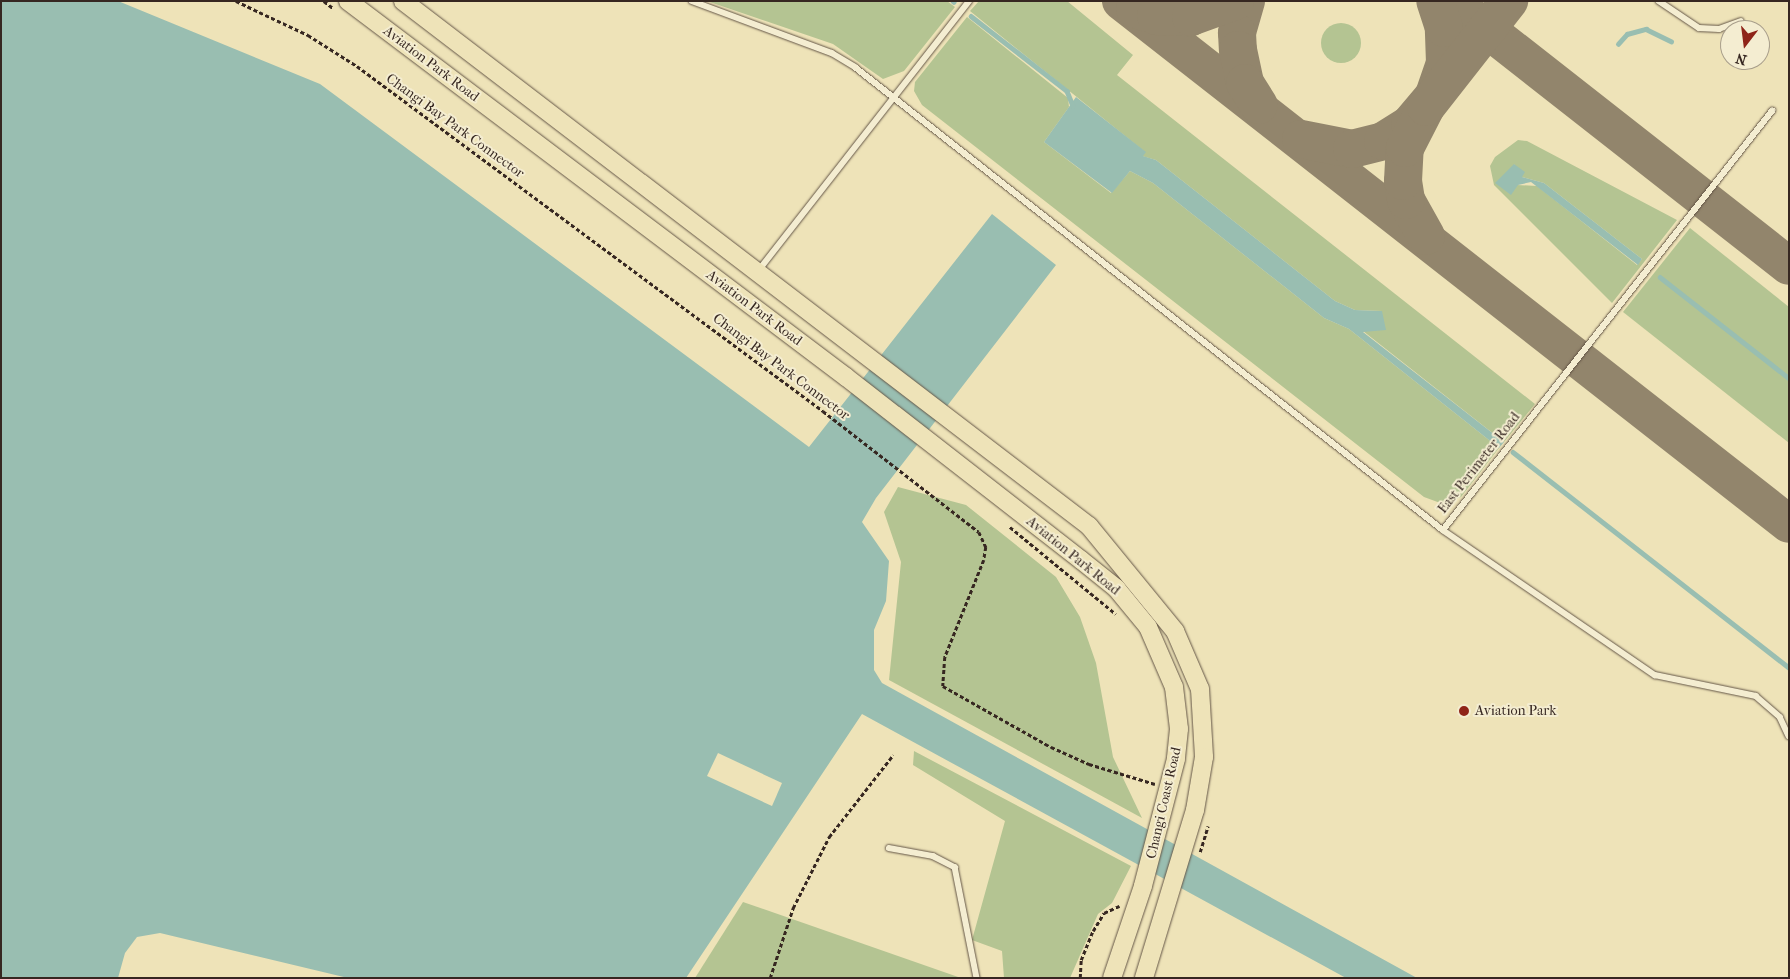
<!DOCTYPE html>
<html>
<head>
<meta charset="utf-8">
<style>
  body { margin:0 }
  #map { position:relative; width:1790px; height:979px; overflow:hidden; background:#eee3b8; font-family:"IM FELL French Canon",serif }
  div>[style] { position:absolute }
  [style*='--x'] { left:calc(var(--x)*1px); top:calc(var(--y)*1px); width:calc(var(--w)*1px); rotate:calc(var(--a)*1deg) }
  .green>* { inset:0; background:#b4c492 }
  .round { border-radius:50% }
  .water>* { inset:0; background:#99beb1 }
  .pier>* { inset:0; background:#eee3b8 }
  .stream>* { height:4.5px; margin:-2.25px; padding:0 2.25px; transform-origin:2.25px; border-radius:2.25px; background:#99beb1 }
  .taxiway>* { height:38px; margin:-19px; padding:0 19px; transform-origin:19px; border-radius:19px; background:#92856c }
  .path>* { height:2.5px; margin-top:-1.25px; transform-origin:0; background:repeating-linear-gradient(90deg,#362721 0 4px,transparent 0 6.5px) }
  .roads { filter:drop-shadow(0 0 1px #645647) drop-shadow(0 0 1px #645647) }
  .lane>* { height:5.5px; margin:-2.75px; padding:0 2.75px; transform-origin:2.75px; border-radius:2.75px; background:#f4edd1 }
  .primary>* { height:18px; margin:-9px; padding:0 9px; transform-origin:9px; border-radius:9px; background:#eee3b8 }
  .dots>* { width:14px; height:14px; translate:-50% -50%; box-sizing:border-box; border:2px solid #f4edd1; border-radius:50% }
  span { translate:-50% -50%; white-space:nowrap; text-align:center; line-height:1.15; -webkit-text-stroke:4px #f4edd1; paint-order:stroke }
  .street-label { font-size:14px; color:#362721 }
  .poi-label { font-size:14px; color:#362721 }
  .left { translate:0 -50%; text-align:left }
  .frame { position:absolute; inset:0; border:2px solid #362721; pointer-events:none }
  .north { position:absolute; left:1720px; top:20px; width:50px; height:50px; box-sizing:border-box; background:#f4edd1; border:1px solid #a89e8b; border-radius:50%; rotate:195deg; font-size:14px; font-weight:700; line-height:20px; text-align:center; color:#362721 }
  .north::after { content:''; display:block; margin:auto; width:18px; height:22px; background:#8f2418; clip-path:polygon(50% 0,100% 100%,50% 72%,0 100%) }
</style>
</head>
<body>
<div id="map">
  <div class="green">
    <div style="clip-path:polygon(707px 1px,947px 1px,955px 7px,904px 71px,883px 79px,833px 44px)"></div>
    <div style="clip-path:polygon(979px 1px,1067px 1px,1133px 55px,1117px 75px,1535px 404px,1504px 442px,1363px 331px,1382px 311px,1355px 310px,1335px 301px,1156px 160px,1142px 156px,1145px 152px,970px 11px)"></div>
    <div style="clip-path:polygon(967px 17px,1068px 98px,1069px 107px,1044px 142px,1111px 193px,1130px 171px,1153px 183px,1324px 318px,1349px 329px,1499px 448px,1461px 497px,1443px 504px,1424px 497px,922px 105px,914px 91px,915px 82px)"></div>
    <div class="round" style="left:1321px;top:23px;width:40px;height:40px"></div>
    <div style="clip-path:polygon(evenodd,1518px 140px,1527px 141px,1677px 220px,1612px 303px,1494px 185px,1490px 166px,1495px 157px,1518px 140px,1514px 164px,1522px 177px,1544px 183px,1642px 259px,1637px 265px,1537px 186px,1517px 185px,1514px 164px)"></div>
    <div style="clip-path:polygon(1690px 228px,1789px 307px,1789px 443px,1623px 312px)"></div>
    <div style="clip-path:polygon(898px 487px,966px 505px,1056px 577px,1080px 617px,1096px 663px,1113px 757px,1142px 818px,889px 680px,901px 562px,884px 512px)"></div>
    <div style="clip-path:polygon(914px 751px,1131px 866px,1112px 903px,1098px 914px,1070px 978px,1004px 978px,1002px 951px,972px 940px,1005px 821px,913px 765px)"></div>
    <div style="clip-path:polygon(743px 902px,961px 978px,695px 978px)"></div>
  </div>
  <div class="water">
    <div style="clip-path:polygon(1px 1px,118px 1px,320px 84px,809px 447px,992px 214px,1056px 265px,876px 498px,862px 522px,889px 561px,886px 601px,874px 630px,874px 670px,882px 683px,1417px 978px,1346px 978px,862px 714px,686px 978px,348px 978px,160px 933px,137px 937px,125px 953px,118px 978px,1px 978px)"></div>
    <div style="clip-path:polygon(1076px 97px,1146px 152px,1143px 156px,1156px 160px,1335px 301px,1355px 310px,1382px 311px,1386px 330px,1363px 332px,1504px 442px,1499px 448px,1349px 329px,1324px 318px,1153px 183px,1130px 171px,1112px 193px,1044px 142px)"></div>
    <div style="clip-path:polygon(1514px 164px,1525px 172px,1522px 177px,1544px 183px,1642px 259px,1638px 265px,1531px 182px,1518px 185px,1511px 195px,1495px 183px)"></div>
  </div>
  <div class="pier">
    <div style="clip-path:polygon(718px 753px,782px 783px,772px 806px,707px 776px)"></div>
  </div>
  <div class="stream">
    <div style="--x:953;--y:1;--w:1;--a:45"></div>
    <div style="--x:971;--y:16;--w:122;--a:38"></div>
    <div style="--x:1067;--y:91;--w:16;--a:68"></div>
    <div style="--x:1618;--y:44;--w:13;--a:-48"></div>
    <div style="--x:1627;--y:34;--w:20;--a:-15"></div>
    <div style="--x:1646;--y:29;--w:28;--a:26"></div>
    <div style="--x:1660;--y:277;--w:164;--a:38.1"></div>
    <div style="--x:1513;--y:452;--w:350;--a:38"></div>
  </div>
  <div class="taxiway">
    <div style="--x:1121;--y:1;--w:848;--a:38.06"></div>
    <div style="--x:1246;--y:1;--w:33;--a:106"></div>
    <div style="--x:1237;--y:33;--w:17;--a:87"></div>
    <div style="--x:1238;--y:50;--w:34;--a:78"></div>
    <div style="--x:1245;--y:83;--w:26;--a:58"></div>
    <div style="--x:1451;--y:1;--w:429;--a:38.1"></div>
    <div style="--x:1135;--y:9;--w:22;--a:18"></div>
    <div style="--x:1156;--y:16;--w:35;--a:2"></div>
    <div style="--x:1191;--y:17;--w:47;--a:-20"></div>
    <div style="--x:1301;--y:139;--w:52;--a:11.1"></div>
    <div style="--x:1352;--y:149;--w:32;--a:-14"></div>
    <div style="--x:1383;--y:141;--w:32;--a:-32"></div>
    <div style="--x:1410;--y:124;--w:38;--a:-50"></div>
    <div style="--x:1434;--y:95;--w:34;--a:-71"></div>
    <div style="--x:1445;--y:63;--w:35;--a:-92"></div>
    <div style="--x:1444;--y:28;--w:28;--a:-108"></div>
    <div style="--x:1426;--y:236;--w:41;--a:-119.1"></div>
    <div style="--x:1406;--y:200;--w:19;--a:-99"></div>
    <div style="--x:1403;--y:181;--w:33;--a:-87"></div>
    <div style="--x:1405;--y:148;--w:46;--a:-62.9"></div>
    <div style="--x:1426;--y:107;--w:135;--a:-51.9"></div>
  </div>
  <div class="path">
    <div style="--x:236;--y:1;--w:80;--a:25.3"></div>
    <div style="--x:308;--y:35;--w:58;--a:32.3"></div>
    <div style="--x:357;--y:66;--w:580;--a:36.51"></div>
    <div style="--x:823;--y:411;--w:197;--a:37.8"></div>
    <div style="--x:979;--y:532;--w:17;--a:65"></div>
    <div style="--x:986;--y:547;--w:13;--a:99"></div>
    <div style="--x:984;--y:560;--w:105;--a:111.9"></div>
    <div style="--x:945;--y:657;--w:29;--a:94"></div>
    <div style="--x:943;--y:686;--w:124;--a:29.5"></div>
    <div style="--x:1051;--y:747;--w:42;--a:24.1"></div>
    <div style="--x:1089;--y:764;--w:69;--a:16.9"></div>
    <div style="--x:324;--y:1;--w:11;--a:38"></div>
    <div style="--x:1010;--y:527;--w:137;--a:39.4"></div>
    <div style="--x:1200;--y:852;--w:27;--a:-73"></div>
    <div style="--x:770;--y:978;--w:74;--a:-71.8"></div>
    <div style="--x:793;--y:908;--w:80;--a:-63.1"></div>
    <div style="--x:829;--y:837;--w:104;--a:-52"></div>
    <div style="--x:1080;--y:978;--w:18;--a:-87"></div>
    <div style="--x:1081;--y:960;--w:31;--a:-68"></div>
    <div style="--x:1093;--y:931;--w:21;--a:-59"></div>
    <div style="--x:1104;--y:913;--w:17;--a:-25"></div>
  </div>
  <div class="roads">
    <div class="lane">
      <div style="--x:692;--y:1;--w:149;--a:20.4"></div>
      <div style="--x:832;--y:53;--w:27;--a:31"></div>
      <div style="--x:855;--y:67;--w:748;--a:38.22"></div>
      <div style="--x:1443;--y:530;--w:257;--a:34.4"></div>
      <div style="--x:1655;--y:675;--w:103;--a:11.7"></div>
      <div style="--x:1756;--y:696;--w:32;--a:41"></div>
      <div style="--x:1780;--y:717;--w:21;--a:65"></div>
      <div style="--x:1659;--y:1;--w:48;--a:34"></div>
      <div style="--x:1699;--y:28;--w:20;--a:3"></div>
      <div style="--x:1719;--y:29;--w:23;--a:-20"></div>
      <div style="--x:759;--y:270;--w:341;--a:-52"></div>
      <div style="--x:1443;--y:530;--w:533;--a:-51.86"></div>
      <div style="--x:889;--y:848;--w:45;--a:10.3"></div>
      <div style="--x:933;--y:856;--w:25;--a:27"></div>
      <div style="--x:955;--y:867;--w:113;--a:78.8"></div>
    </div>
    <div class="primary">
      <div style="--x:348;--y:1;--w:624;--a:37.05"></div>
      <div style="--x:846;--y:377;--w:298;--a:37.9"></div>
      <div style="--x:1081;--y:560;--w:45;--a:38.7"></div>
      <div style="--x:1116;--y:588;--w:50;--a:50.6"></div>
      <div style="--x:1148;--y:627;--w:65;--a:66.6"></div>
      <div style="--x:1174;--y:687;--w:42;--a:83.2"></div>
      <div style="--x:1179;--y:729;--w:30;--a:96"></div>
      <div style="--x:1176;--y:759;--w:131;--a:104.6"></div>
      <div style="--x:1143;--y:886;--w:97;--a:108.6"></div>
      <div style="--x:403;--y:1;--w:864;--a:37.43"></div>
      <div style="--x:1089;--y:526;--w:136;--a:50.7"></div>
      <div style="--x:1175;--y:631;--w:63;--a:66.7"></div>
      <div style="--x:1200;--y:689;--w:68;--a:86.6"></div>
      <div style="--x:1204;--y:757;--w:54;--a:99.6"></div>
      <div style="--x:1195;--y:810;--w:176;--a:106.9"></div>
    </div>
  </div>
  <div class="dots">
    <div style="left:1464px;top:711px;background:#8f2418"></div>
  </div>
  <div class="street-label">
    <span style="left:431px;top:64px;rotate:37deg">Aviation Park Road</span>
    <span style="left:455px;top:126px;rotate:36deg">Changi Bay Park Connector</span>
    <span style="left:754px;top:308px;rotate:37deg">Aviation Park Road</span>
    <span style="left:781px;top:367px;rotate:37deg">Changi Bay Park Connector</span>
    <span style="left:1479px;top:463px;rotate:-52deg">East Perimeter Road</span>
    <span style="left:1073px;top:556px;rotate:39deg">Aviation Park Road</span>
    <span style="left:1164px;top:803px;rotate:-77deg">Changi Coast Road</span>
  </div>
  <div class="poi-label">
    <span class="left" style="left:1475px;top:711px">Aviation Park</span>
  </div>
  <div class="frame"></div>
  <div class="north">N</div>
</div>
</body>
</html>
